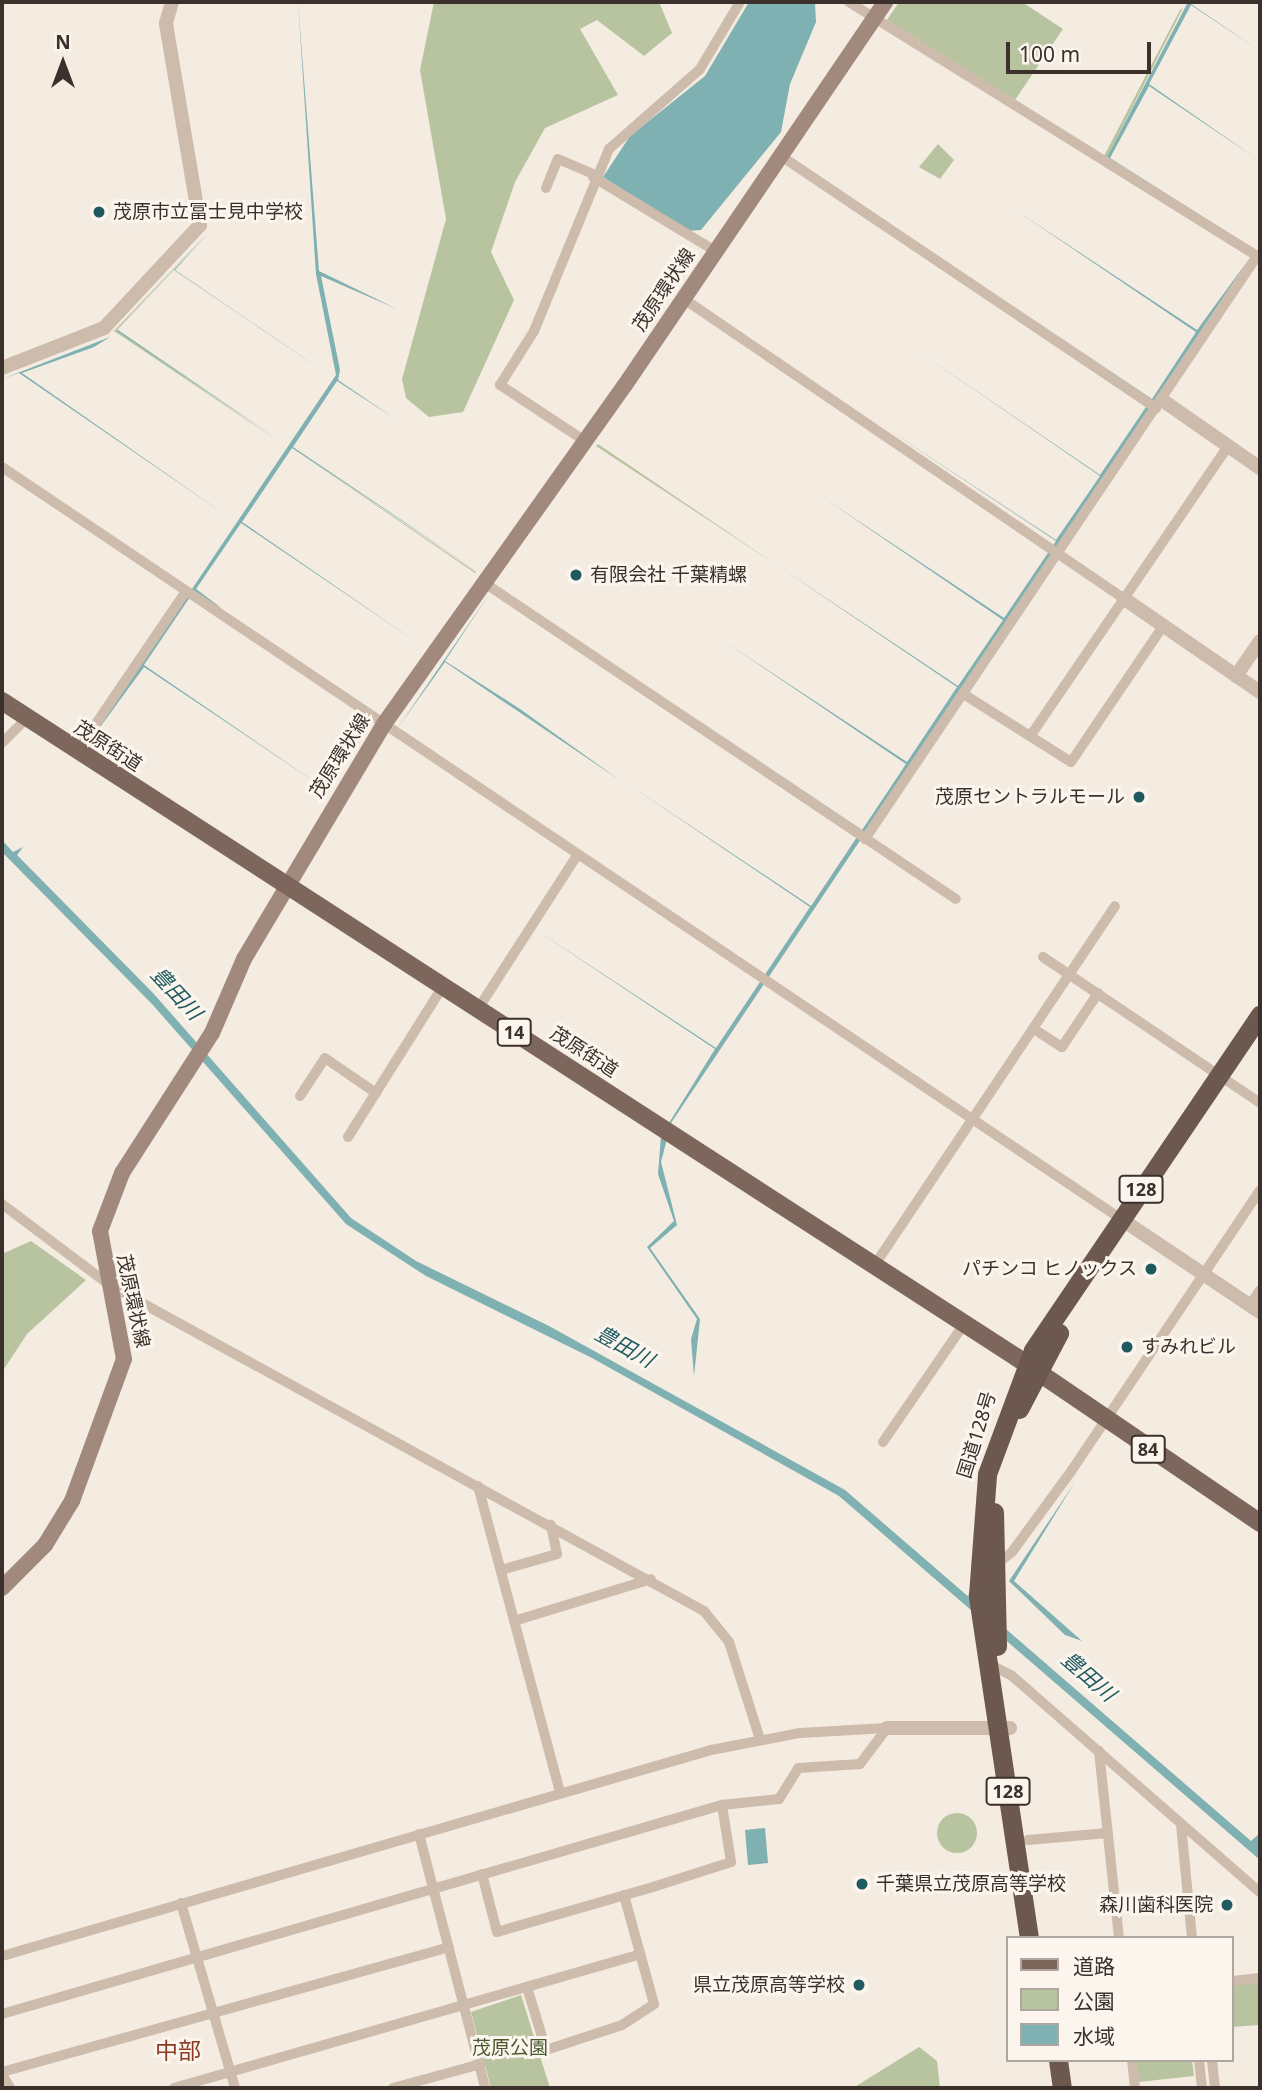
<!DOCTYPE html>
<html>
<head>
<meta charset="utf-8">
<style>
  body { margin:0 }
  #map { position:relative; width:1262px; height:2090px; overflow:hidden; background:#f4ebe1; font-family:"Noto Sans","Noto Sans JP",sans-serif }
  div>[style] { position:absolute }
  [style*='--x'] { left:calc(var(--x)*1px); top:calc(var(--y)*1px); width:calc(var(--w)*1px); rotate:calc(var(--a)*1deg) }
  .green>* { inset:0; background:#b8c4a0 }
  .round { border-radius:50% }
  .water>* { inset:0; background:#7fb0b2 }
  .minor>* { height:10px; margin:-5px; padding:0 5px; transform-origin:5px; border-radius:5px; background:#cdbbac }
  .tertiary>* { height:14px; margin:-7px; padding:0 7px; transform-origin:7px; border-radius:7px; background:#cdbbac }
  .secondary>* { height:16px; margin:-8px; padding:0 8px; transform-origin:8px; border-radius:8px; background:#a18a7d }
  .primary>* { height:18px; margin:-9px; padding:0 9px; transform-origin:9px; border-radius:9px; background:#7d675c }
  .trunk>* { height:19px; margin:-9.5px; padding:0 9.5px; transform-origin:9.5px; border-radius:9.5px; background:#6c584f }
  .dots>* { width:19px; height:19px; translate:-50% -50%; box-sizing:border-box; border:4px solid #fbf5ee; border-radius:50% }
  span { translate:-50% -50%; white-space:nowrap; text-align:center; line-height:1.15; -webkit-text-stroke:6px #fbf5ee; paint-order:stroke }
  .shield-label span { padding:2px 5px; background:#fbf5ee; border:2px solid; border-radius:5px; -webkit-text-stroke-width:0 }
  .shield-label { font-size:18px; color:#3b302b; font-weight:700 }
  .poi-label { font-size:19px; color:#3b302b }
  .left { translate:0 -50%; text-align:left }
  .right { translate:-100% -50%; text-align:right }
  .street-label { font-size:19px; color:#3b302b }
  .park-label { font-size:19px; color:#4a5a2e }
  .water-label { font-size:21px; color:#1f5a5e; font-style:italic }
  .quarter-label { font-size:23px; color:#8c3b22 }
  .frame { position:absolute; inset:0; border:4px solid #3b302b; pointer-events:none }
  .legend { position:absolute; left:1006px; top:1936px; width:228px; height:126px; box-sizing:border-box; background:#fbf5ee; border:2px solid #aea6a0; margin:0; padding:9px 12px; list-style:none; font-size:21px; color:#3b302b }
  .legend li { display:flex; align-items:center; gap:14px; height:35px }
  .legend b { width:35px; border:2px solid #aea6a0 }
  .north { position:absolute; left:28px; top:28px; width:70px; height:70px; -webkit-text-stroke:5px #fbf5ee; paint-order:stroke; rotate:0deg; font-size:19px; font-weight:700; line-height:28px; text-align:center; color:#3b302b }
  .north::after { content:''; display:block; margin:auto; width:24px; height:32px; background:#3b302b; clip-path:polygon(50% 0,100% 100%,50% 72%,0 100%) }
  .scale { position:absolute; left:1006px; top:42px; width:145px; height:32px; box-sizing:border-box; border:4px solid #3b302b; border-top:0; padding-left:9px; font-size:21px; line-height:24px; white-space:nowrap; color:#3b302b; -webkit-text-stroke:5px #fbf5ee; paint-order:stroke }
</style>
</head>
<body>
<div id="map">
  <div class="green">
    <div style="clip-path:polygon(434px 2px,659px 2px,672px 33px,644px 56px,597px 20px,580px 29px,618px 95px,545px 128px,515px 182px,491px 252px,514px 300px,463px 412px,429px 417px,406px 398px,402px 379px,446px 219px,420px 70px)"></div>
    <div style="clip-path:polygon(899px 2px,1022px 2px,1063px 29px,1015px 100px,1100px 153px,887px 20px)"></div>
    <div style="clip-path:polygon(1183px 8px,1107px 157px,1104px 156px,1180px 10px)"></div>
    <div style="clip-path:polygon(938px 144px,954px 160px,940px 179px,919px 167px)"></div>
    <div style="clip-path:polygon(208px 232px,117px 330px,281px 443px,114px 331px)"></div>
    <div style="clip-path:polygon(598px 444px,769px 560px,596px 446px)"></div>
    <div style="clip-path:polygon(292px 448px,476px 572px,475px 573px)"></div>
    <div style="clip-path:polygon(31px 1241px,86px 1280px,27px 1334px,2px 1372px,2px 1254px)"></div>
    <div class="round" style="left:937px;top:1813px;width:40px;height:40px"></div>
    <div style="clip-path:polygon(1260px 1981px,1260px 2025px,1232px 2027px,1232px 1984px)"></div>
    <div style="clip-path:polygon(521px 1995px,550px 2088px,491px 2088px,471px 2012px)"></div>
    <div style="clip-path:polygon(919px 2047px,937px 2061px,940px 2088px,853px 2088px)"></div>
    <div style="clip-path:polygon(1136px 2060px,1192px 2060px,1194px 2076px,1138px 2082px)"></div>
  </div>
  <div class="water">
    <div style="clip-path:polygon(298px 2px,319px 271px,397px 309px,321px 276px,340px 370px,338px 380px,397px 420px,337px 381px,293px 447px,477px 571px,292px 448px,242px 522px,421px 645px,241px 523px,196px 589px,220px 607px,190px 597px,144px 665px,327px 790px,144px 667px,87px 745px,336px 375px,316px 274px)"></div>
    <div style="clip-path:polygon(749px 2px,815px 2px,816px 22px,790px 84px,781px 132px,701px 230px,687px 231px,603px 177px,630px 136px,705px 76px)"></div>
    <div style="clip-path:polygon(1188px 2px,1260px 51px,1191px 5px,1149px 84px,1260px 161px,1149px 86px,1110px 158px,1260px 253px,1107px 157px)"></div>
    <div style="clip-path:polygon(1014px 209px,1197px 330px,1249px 259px,671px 1123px,661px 1162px,677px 1225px,650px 1248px,700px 1319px,694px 1376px,691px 1339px,697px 1319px,647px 1247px,674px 1221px,658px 1174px,661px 1136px,715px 1049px,533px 928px,716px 1048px,810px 907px,628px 784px,811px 906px,861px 831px,680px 708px,862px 830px,906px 764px,724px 641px,907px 762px,957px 687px,778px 566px,958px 686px,1003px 620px,821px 496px,1004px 618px,1056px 541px,875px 421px,1056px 540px,1100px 476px,918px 351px,1100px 475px,1146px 407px,969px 277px,1152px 399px,1196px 332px)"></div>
    <div style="clip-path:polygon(209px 232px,175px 270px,329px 375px,174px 270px,118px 330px,282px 442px,117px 331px)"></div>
    <div style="clip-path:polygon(110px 337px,94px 347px,22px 373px,230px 518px,19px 373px,2px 379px)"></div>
    <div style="clip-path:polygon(490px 593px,445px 661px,520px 709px,621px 781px,445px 662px,397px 729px)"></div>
    <div style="clip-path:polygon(2px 840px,13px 852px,23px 847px,17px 855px,153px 993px,351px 1218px,416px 1261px,549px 1326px,845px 1490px,1251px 1841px,1259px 1834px,1260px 1860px,839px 1496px,592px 1358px,426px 1276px,346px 1224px,152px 1004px,2px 852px)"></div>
    <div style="clip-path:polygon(1075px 1482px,1014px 1581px,1082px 1641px,1065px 1635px,1009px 1581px)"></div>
    <div style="clip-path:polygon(765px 1828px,768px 1863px,748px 1865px,745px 1830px)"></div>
  </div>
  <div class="minor">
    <div style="--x:849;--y:2;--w:484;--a:31.9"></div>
    <div style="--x:781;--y:156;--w:452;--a:33.9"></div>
    <div style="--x:593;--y:177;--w:143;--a:31.2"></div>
    <div style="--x:546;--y:188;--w:31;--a:-68"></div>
    <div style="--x:558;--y:159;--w:39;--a:23"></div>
    <div style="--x:684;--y:299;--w:531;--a:34.26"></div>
    <div style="--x:585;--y:441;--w:102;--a:-146.6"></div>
    <div style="--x:500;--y:385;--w:64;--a:-57.8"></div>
    <div style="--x:534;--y:331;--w:197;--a:-67.6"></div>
    <div style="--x:609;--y:149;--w:121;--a:-41.3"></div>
    <div style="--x:700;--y:69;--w:78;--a:-59.2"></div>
    <div style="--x:2;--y:467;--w:1348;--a:33.9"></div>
    <div style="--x:483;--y:582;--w:569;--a:33.83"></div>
    <div style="--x:965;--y:695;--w:125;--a:32.3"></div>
    <div style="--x:1071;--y:762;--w:164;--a:-55.9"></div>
    <div style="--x:1031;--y:735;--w:350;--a:-55.7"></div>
    <div style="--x:2;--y:743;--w:35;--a:-45"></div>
    <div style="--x:78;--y:750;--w:192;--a:-55.8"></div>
    <div style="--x:865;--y:839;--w:703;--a:-56.08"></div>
    <div style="--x:1043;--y:957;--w:262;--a:33.9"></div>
    <div style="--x:478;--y:1009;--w:184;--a:-57.2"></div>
    <div style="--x:1034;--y:1029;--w:33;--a:33"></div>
    <div style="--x:1062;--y:1047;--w:65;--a:-56.3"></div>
    <div style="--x:300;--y:1096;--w:45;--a:-56.7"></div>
    <div style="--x:325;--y:1058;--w:62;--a:34.5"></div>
    <div style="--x:348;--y:1137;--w:178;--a:-57.8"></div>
    <div style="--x:2;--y:1204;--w:136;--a:37"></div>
    <div style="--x:111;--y:1286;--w:676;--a:28.73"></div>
    <div style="--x:704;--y:1611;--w:40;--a:51"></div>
    <div style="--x:729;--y:1642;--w:102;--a:72.3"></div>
    <div style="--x:874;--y:1266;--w:433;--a:-56.2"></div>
    <div style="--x:1250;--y:1305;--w:18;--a:-56"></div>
    <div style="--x:883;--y:1442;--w:143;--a:-55.5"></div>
    <div style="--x:478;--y:1486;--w:318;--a:75"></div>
    <div style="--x:994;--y:1566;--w:23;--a:-38"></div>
    <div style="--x:1012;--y:1552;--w:102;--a:-53.8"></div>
    <div style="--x:1072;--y:1470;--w:337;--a:-56.1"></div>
    <div style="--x:501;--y:1570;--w:58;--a:-15.9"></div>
    <div style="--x:557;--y:1554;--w:30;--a:-102"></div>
    <div style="--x:514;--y:1621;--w:143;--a:-17"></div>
    <div style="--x:987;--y:1663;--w:28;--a:27"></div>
    <div style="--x:1012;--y:1676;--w:329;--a:41.1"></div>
    <div style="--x:1099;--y:1751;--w:188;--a:83.9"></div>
    <div style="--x:1181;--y:1824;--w:115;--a:84.5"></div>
    <div style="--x:419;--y:1834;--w:262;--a:75.4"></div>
    <div style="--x:1028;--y:1840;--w:80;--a:-5"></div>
    <div style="--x:482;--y:1874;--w:60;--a:75.5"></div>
    <div style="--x:497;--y:1932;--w:166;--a:-16.1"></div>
    <div style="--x:656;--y:1886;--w:79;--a:-17.7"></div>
    <div style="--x:731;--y:1862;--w:58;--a:-99"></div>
    <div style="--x:181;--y:1903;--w:193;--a:73.7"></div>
    <div style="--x:2;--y:1956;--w:738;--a:-16.2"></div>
    <div style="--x:711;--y:1750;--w:91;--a:-10.8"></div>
    <div style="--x:800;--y:1733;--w:87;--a:-3.3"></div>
    <div style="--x:1232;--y:1981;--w:28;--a:-6"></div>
    <div style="--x:527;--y:1987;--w:66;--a:73.2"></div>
    <div style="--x:546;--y:2050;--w:80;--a:-18.2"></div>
    <div style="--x:622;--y:2025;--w:38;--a:-33"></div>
    <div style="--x:654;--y:2004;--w:113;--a:-105.4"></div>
    <div style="--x:2;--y:2014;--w:750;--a:-16.19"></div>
    <div style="--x:722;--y:1805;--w:57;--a:-6"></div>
    <div style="--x:779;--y:1799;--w:36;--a:-58"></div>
    <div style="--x:798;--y:1768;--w:62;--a:-3.7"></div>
    <div style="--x:860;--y:1764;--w:45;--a:-53.1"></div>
    <div style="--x:1132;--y:2060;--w:28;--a:84"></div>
    <div style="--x:1199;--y:2060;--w:28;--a:84"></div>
    <div style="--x:1212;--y:2060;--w:28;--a:84"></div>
    <div style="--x:2;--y:2072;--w:464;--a:-15.6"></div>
    <div style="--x:2;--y:2074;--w:16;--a:60"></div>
    <div style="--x:174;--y:2088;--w:485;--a:-16"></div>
    <div style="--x:393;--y:2088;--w:91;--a:-15.3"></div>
  </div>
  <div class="tertiary">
    <div style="--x:2;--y:368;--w:110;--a:-21.4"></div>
    <div style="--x:104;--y:328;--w:141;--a:-47"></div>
    <div style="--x:200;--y:225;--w:205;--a:-99.6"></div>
    <div style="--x:166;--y:23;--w:22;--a:-74"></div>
    <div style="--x:1162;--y:400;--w:119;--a:34.8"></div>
    <div style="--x:1123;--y:598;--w:166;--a:34.5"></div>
    <div style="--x:1236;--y:676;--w:42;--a:-55.6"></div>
    <div style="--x:1121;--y:1219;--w:167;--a:33.8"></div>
    <div style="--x:887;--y:1728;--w:123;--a:0"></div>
  </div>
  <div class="secondary">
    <div style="--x:2;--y:1588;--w:61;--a:-45"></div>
    <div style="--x:45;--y:1545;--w:52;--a:-58.5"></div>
    <div style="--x:72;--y:1501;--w:151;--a:-69.9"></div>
    <div style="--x:124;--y:1359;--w:130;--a:-100.6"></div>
    <div style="--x:100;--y:1231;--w:62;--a:-69.2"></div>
    <div style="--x:122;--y:1173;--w:166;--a:-57.3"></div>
    <div style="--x:212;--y:1033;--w:81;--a:-66.6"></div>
    <div style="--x:244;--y:959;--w:274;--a:-59.2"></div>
    <div style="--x:384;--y:724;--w:416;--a:-54.6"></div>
    <div style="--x:625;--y:385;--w:463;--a:-55.8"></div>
  </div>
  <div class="primary">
    <div style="--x:2;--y:701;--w:1208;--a:32.9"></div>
    <div style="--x:1016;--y:1357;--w:295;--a:34.2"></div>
  </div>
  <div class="trunk">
    <div style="--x:1019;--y:1409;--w:86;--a:-62.2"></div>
    <div style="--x:994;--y:1512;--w:134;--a:88.7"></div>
    <div style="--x:1029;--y:1938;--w:347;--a:-98.5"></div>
    <div style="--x:978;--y:1595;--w:121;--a:-85.7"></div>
    <div style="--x:987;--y:1474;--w:132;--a:-69.6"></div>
    <div style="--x:1033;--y:1350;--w:405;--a:-55.9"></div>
    <div style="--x:1058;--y:2060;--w:28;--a:82"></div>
  </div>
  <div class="dots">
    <div style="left:99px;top:212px;background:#1f5a5e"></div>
    <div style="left:576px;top:575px;background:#1f5a5e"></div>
    <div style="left:1139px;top:797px;background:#1f5a5e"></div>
    <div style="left:1151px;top:1269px;background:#1f5a5e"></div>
    <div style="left:1127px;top:1347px;background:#1f5a5e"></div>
    <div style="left:862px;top:1884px;background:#1f5a5e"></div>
    <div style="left:1227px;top:1905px;background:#1f5a5e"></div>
    <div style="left:859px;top:1985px;background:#1f5a5e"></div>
  </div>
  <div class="shield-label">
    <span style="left:514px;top:1032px">14</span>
    <span style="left:1141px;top:1189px">128</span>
    <span style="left:1148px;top:1449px">84</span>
    <span style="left:1008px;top:1791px">128</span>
  </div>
  <div class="poi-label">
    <span class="left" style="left:113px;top:212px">茂原市立冨士見中学校</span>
    <span class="left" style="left:590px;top:575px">有限会社 千葉精螺</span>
    <span class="right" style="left:1125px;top:797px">茂原セントラルモール</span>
    <span class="right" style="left:1137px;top:1269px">パチンコ ヒノックス</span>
    <span class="left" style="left:1141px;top:1347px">すみれビル</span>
    <span class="left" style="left:876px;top:1884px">千葉県立茂原高等学校</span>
    <span class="right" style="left:1213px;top:1905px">森川歯科医院</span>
    <span class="right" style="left:845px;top:1985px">県立茂原高等学校</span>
  </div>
  <div class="street-label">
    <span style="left:664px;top:290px;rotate:-56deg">茂原環状線</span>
    <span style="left:108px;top:746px;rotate:33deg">茂原街道</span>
    <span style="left:340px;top:756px;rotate:-58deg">茂原環状線</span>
    <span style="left:584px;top:1052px;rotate:33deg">茂原街道</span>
    <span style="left:133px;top:1301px;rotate:78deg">茂原環状線</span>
    <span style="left:977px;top:1435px;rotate:-73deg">国道128号</span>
  </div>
  <div class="park-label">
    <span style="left:510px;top:2048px">茂原公園</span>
  </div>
  <div class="water-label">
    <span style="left:177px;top:993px;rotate:47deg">豊田川</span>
    <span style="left:625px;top:1346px;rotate:29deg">豊田川</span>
    <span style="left:1089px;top:1676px;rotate:41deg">豊田川</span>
  </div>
  <div class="quarter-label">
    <span style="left:178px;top:2050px">中部</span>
  </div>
  <div class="frame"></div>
  <ul class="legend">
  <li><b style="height:9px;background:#7d675c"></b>道路</li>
  <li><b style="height:19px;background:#b8c4a0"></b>公園</li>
  <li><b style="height:19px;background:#7fb0b2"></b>水域</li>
  </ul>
  <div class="north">N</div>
  <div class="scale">100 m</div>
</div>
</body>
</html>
